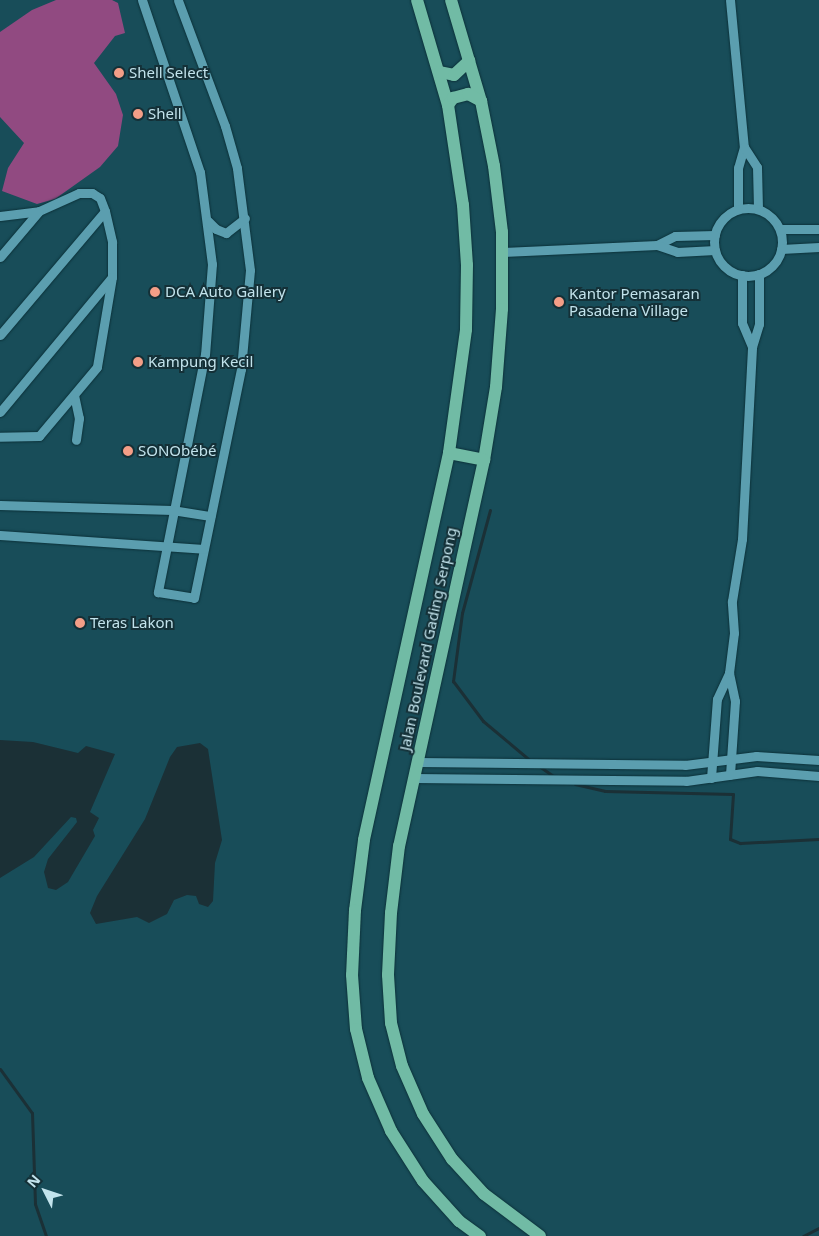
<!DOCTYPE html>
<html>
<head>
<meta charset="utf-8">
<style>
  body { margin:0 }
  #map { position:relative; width:819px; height:1236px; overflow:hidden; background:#184d59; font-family:"Noto Sans",sans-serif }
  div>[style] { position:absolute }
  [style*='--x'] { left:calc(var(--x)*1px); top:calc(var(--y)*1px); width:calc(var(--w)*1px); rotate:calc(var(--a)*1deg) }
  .green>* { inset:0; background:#914a81 }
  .water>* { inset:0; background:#1b3036 }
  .stream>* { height:3px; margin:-1.5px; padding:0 1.5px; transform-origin:1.5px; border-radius:1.5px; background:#1b3036 }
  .roads { filter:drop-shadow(0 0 1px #0c3139) drop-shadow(0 0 1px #0c3139) }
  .minor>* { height:9px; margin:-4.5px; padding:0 4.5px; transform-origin:4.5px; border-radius:4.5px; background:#5b9eaf }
  .minor>.ring { margin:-4.5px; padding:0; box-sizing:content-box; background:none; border:9px solid #5b9eaf; border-radius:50% }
  .major>* { height:12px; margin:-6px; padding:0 6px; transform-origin:6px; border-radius:6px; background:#71bba5 }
  .dots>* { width:14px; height:14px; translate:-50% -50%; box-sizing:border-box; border:2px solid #143037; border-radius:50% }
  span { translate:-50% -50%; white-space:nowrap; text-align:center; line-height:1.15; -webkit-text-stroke:4px #143037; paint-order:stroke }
  .poi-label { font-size:15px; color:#c2e3ec }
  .left { translate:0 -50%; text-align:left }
  .street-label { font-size:15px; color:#c2e3ec }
  .north { position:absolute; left:20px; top:1166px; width:50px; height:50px; -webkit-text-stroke:4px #143037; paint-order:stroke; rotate:311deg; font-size:14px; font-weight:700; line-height:20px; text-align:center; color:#c2e3ec }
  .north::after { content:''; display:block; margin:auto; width:18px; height:22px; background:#c2e3ec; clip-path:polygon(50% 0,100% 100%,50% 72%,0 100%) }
</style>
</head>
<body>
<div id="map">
  <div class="green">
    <div style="clip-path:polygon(56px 0,112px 0,118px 3px,125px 33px,115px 36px,94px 63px,116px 94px,123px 115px,118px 146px,100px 167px,55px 199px,37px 204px,2px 191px,8px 168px,24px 143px,0 117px,0 32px,32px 10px)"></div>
  </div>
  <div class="water">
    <div style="clip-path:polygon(0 740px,33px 742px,78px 753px,86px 746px,115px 754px,90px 812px,99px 818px,93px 830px,95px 836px,68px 882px,56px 890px,48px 888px,44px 872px,48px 859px,77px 822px,76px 818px,71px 817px,34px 857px,0 878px)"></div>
    <div style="clip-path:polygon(200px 743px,208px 749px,222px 840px,215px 863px,213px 901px,208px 907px,199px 904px,196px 896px,187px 895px,174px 900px,167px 914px,149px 923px,137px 917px,96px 924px,90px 913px,97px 896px,145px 819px,170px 757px,177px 747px)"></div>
  </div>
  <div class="stream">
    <div style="--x:490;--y:510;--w:107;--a:105.2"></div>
    <div style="--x:462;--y:613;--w:69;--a:97.5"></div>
    <div style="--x:453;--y:681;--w:50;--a:53.1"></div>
    <div style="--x:483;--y:721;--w:64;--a:39.9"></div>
    <div style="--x:539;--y:766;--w:19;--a:35"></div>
    <div style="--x:575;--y:784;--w:31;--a:13"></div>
    <div style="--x:605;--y:791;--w:128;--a:1.3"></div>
    <div style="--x:733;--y:794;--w:45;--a:93.8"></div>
    <div style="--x:730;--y:839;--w:11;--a:22"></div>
    <div style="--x:740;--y:843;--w:79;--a:-2.9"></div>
    <div style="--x:0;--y:1069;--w:54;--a:54"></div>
    <div style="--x:32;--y:1113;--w:91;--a:88.1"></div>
    <div style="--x:35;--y:1204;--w:34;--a:71"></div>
    <div style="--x:803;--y:1236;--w:18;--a:-27"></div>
  </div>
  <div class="roads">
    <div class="minor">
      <div style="--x:142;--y:0;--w:182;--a:71.4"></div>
      <div style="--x:200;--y:172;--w:93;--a:82.6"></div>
      <div style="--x:212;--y:264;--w:90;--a:94.4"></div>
      <div style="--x:205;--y:354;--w:243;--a:101.2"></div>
      <div style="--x:158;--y:592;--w:36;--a:9"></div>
      <div style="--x:194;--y:598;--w:234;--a:-78.4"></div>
      <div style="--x:241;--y:369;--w:99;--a:-84.8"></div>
      <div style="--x:250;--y:270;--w:103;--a:-97.3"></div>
      <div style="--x:237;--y:168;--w:44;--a:-105.9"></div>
      <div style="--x:225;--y:126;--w:134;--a:-110.5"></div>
      <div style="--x:730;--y:0;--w:148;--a:84.6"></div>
      <div style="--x:744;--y:147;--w:22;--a:106"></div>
      <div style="--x:738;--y:168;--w:41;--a:90"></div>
      <div style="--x:744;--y:147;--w:24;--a:57"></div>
      <div style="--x:757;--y:167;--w:42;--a:88.6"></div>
      <div class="ring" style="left:714px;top:208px;width:59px;height:59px"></div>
      <div style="--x:0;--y:216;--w:39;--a:-7"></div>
      <div style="--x:39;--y:211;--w:44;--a:-24.2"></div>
      <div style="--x:79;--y:193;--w:13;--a:0"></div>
      <div style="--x:92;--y:193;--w:9;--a:32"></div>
      <div style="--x:100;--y:198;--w:14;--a:69"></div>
      <div style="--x:105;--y:211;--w:32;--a:77"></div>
      <div style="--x:112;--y:242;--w:35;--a:90"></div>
      <div style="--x:112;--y:277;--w:91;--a:99.5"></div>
      <div style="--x:97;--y:367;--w:90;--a:130"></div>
      <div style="--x:39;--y:436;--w:39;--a:179"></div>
      <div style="--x:208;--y:221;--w:11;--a:45"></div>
      <div style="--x:216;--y:229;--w:11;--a:22"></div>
      <div style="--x:226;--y:233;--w:24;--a:-38"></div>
      <div style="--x:780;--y:229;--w:39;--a:0"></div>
      <div style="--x:657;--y:245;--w:20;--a:-27"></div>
      <div style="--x:675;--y:236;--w:40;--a:-1.4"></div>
      <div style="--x:781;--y:249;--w:38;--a:-3"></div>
      <div style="--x:503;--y:252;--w:154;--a:-2.6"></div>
      <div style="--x:657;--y:245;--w:21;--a:19"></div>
      <div style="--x:677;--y:252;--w:38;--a:-3"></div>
      <div style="--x:0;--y:257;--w:60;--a:-49.7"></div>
      <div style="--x:742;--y:275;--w:48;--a:90"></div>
      <div style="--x:742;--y:323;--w:26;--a:67"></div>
      <div style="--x:0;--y:335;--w:162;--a:-49.7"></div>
      <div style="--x:74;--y:395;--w:24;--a:78"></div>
      <div style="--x:79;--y:418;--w:22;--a:98"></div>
      <div style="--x:0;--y:412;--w:175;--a:-50.3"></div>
      <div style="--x:0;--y:505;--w:172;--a:1.7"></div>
      <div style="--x:172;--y:510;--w:39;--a:9"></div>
      <div style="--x:0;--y:535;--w:204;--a:3.9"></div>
      <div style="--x:729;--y:673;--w:29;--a:78"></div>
      <div style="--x:735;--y:701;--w:74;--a:93.9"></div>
      <div style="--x:418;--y:762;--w:267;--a:0.6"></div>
      <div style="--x:685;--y:765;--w:72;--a:-7.2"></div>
      <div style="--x:756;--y:756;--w:63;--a:3.6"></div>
      <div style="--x:414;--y:778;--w:272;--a:0.6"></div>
      <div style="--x:686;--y:781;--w:72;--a:-8"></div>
      <div style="--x:757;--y:771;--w:62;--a:4.6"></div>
      <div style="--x:711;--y:778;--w:79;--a:-85.7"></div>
      <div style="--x:717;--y:699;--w:29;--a:-65"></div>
      <div style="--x:729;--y:673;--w:40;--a:-82.9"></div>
      <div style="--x:734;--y:633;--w:32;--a:-94"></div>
      <div style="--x:732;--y:601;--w:63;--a:-80.8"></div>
      <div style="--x:742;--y:539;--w:192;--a:-87"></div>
      <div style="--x:752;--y:347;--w:24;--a:-73"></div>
      <div style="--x:759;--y:324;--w:50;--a:-90"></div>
    </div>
    <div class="major">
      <div style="--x:417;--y:0;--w:109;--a:73.6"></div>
      <div style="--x:448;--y:105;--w:101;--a:81.5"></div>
      <div style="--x:463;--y:205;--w:60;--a:86.2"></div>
      <div style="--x:467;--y:265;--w:65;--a:90.9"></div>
      <div style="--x:466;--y:330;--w:124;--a:97.9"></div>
      <div style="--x:449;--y:453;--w:396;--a:102.4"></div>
      <div style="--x:364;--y:840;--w:71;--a:97.3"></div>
      <div style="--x:355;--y:910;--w:65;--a:92.6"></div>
      <div style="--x:352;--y:975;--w:54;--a:85.8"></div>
      <div style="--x:356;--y:1029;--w:50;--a:76.2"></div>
      <div style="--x:368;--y:1078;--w:58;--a:66.5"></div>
      <div style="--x:391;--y:1131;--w:59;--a:57.4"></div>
      <div style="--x:423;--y:1181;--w:54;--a:48"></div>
      <div style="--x:459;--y:1221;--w:26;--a:36"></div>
      <div style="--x:451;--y:0;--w:105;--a:73.5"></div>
      <div style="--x:481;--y:101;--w:66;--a:78.7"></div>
      <div style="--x:494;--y:166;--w:66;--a:83.1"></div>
      <div style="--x:502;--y:232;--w:77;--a:90"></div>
      <div style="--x:502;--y:309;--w:78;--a:94.4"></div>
      <div style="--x:496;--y:387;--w:74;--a:99.3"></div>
      <div style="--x:484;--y:460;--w:395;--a:102.4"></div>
      <div style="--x:399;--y:846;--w:67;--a:96.8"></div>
      <div style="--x:391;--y:913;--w:62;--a:92.8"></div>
      <div style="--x:388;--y:975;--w:48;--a:86.4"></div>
      <div style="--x:391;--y:1023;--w:44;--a:75.7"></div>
      <div style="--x:402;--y:1066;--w:52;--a:66.4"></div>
      <div style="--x:423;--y:1114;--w:54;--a:57.2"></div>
      <div style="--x:452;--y:1159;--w:47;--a:47.6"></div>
      <div style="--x:484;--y:1194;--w:70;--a:36.9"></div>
      <div style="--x:440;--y:72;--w:14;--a:12"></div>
      <div style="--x:454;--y:75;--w:21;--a:-43"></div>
      <div style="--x:448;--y:105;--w:9;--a:-54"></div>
      <div style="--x:453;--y:98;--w:16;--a:-15"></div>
      <div style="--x:468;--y:94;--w:15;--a:28"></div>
      <div style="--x:449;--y:453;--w:36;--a:11"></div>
    </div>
  </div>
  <div class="dots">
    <div style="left:119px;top:73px;background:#f49e87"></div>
    <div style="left:138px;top:114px;background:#f49e87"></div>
    <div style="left:155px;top:292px;background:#f49e87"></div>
    <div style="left:559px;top:302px;background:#f49e87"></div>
    <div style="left:138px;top:362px;background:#f49e87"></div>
    <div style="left:128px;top:451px;background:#f49e87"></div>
    <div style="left:80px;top:623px;background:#f49e87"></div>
  </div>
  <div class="poi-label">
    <span class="left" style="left:129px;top:73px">Shell Select</span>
    <span class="left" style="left:148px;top:114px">Shell</span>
    <span class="left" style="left:165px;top:292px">DCA Auto Gallery</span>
    <span class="left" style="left:569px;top:302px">Kantor Pemasaran<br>Pasadena Village</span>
    <span class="left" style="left:148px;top:362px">Kampung Kecil</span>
    <span class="left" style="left:138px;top:451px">SONObébé</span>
    <span class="left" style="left:90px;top:623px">Teras Lakon</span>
  </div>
  <div class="street-label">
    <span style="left:428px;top:639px;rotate:-78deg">Jalan Boulevard Gading Serpong</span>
  </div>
  <div class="north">N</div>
</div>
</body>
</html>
